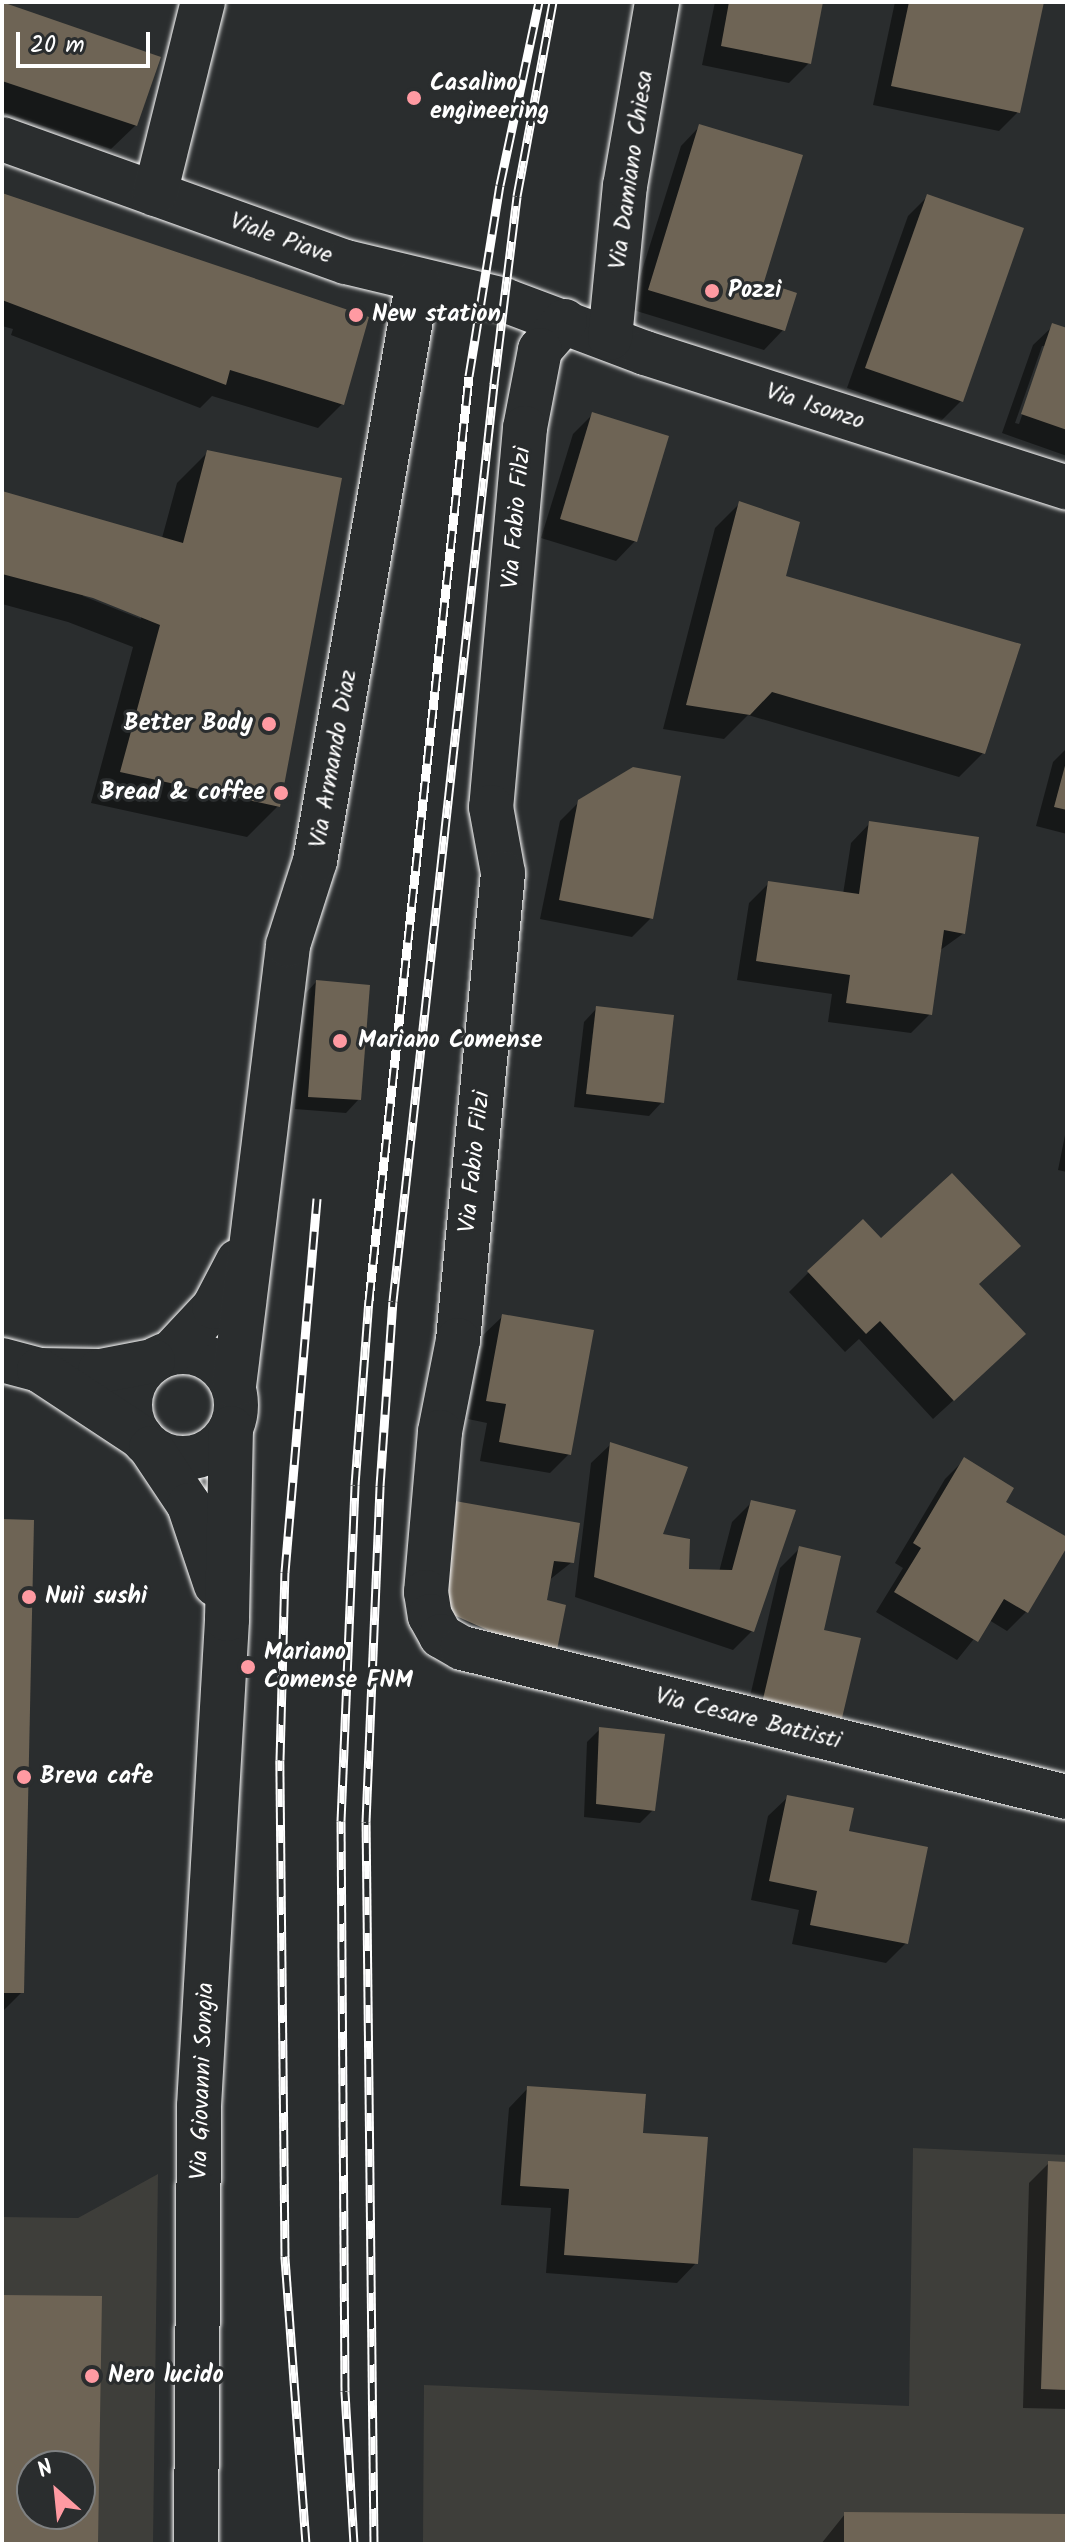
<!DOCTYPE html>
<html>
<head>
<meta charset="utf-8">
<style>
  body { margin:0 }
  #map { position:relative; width:1069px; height:2546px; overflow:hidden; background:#2a2d2e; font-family:Kalam,sans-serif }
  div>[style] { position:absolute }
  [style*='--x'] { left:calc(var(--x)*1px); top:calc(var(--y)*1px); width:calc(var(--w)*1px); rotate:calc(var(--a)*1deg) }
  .built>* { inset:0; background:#3e3e3a }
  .shadow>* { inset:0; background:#0007 }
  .building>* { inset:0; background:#6e6455 }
  .roads { filter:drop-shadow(0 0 2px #fff) drop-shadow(0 0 2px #fff) }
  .minor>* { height:44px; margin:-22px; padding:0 22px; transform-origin:22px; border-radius:22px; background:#2a2d2e }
  .minor>.ring { margin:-22px; padding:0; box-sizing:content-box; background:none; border:44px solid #2a2d2e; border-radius:50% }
  .rail>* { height:9px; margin-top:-4.5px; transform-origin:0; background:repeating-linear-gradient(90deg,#2a2d2e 0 18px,#fff 0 36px); box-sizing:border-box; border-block:2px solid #fff }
  .dots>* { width:22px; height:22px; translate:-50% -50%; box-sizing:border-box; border:4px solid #2a2d2e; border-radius:50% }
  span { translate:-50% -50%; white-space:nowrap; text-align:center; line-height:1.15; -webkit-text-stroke:6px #2a2d2e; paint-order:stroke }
  .poi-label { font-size:24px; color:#fff; font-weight:700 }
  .left { translate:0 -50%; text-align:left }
  .right { translate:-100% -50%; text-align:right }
  .street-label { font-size:24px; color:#fff }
  .frame { position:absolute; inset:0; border:4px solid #fff; pointer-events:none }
  .north { position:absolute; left:16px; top:2450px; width:80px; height:80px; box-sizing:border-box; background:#2a2d2e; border:2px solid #7f8182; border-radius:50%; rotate:333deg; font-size:22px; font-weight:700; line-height:32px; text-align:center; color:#fff }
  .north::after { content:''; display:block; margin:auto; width:28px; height:36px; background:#ff9aa2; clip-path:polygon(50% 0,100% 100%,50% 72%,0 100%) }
  .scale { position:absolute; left:16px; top:32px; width:134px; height:36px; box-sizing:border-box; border:4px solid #fff; border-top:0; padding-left:10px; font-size:24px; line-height:28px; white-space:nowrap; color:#fff; -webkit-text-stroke:6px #2a2d2e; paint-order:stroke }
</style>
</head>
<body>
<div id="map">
  <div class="built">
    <div style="clip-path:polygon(913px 2148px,1067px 2155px,1067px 2544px,423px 2544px,424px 2385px,909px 2406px)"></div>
    <div style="clip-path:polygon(evenodd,158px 2174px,153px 2544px,2px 2544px,2px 2217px,78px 2218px,158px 2174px,32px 2466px,80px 2466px,80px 2514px,32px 2514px,32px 2466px)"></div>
  </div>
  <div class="shadow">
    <div style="clip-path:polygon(2px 2px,136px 125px,111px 149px,2px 112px)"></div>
    <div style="clip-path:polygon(715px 2px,821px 2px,809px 63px,789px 83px,702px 65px)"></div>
    <div style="clip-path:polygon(895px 2px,1042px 2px,1018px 112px,999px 131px,873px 105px)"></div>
    <div style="clip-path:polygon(700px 126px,783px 330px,764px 350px,630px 309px,681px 146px)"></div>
    <div style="clip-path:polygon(2px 195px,342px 404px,318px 428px,212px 396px,200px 408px,11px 335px,13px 329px,2px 326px)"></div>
    <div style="clip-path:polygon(928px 196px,1022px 229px,961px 401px,941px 421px,847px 388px,908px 216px)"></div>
    <div style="clip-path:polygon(evenodd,1053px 326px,1067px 331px,1067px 456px,1002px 433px,1033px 345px,1053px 326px,1042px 346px,1046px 346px,1019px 424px,1015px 423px,1042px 346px)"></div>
    <div style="clip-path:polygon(592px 415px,635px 541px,616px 561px,541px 538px,573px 434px)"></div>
    <div style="clip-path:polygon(evenodd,208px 452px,278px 806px,247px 837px,91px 803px,133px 647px,68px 622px,2px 604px,2px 493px,162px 538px,177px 483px,208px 452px,84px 592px,141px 615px,141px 619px,83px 596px,84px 592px)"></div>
    <div style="clip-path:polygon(739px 504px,784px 577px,983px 753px,959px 777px,748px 715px,724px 739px,663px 729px,715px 528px)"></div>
    <div style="clip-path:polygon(1067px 748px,1067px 834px,1036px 826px,1053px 762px)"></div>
    <div style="clip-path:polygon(580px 801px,651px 918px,632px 937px,540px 919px,560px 821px)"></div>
    <div style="clip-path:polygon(870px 823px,964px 933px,939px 951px,930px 1014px,911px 1033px,828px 1022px,832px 994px,737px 980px,749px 903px,768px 884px,843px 894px,851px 843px)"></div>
    <div style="clip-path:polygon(316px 982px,359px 1099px,346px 1113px,295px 1109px,303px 996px)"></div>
    <div style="clip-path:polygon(597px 1008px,662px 1102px,649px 1116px,574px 1107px,584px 1022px)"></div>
    <div style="clip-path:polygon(1067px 1125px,1067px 1172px,1058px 1170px)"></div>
    <div style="clip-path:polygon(881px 1241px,977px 1285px,1004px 1354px,933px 1419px,859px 1339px,845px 1352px,789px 1292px,809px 1272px)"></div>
    <div style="clip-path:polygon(503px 1316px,569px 1454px,550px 1473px,480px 1461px,487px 1423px,468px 1419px,483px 1335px)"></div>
    <div style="clip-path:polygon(611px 1444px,660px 1536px,687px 1571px,719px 1572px,732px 1522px,752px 1502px,752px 1631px,733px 1650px,575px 1597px,591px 1463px)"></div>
    <div style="clip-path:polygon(964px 1460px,1004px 1502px,1067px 1543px,1026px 1612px,1007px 1631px,989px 1620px,957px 1660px,876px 1612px,903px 1568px,895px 1563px,945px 1479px)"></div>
    <div style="clip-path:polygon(456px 1503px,572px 1562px,548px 1581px,545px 1602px,553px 1659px,429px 1632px)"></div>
    <div style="clip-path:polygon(2px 1521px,22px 1992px,2px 2012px)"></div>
    <div style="clip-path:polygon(800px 1548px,840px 1716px,821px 1736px,745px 1718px,780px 1568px)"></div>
    <div style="clip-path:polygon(600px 1729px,653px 1810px,640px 1823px,584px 1817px,587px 1742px)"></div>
    <div style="clip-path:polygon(788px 1797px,847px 1832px,906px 1943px,886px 1963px,792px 1944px,799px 1910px,751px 1900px,768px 1816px)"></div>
    <div style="clip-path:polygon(528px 2088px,640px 2135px,696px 2263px,677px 2283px,546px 2273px,551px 2208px,501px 2205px,509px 2108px)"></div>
    <div style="clip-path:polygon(1049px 2163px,1067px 2164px,1067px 2409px,1023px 2408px,1029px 2183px)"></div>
    <div style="clip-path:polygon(845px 2514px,1067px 2516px,1067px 2544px,821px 2544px)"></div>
  </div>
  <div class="building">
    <div style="clip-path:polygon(2px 2px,161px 57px,137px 126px,2px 81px)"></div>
    <div style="clip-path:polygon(729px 2px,823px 2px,811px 64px,721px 46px)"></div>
    <div style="clip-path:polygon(909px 2px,1044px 2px,1020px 113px,891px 86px)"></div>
    <div style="clip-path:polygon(699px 124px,803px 155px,764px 282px,797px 293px,785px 331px,648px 290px)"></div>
    <div style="clip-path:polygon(2px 193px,369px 317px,344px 405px,230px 370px,226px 385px,2px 300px)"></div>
    <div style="clip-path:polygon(927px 194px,1024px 228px,963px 402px,865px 368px)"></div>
    <div style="clip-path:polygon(1052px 323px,1067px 328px,1067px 430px,1021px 414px)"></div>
    <div style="clip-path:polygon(592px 412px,669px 436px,637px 542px,560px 519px)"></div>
    <div style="clip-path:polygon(207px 450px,342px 478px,280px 807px,120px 772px,160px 625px,93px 598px,2px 574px,2px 491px,183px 543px)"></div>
    <div style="clip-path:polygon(739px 501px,800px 522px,786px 576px,1021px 644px,985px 754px,772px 692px,750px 715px,686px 705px)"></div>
    <div style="clip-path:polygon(1066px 762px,1067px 762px,1067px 810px,1054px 807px)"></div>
    <div style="clip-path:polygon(633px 767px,681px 776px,653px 919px,559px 900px,578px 800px)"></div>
    <div style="clip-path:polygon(869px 821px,979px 837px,965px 934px,944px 930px,932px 1015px,846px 1003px,850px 975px,756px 961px,768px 881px,859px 894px)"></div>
    <div style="clip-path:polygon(316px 980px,370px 985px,361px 1100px,308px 1097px)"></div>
    <div style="clip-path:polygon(596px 1006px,674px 1015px,664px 1103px,586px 1094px)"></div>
    <div style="clip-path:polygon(952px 1173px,1021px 1246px,979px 1284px,1026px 1334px,954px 1401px,880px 1321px,866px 1334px,807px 1271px,863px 1219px,881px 1238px)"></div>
    <div style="clip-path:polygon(502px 1314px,594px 1330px,571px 1455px,499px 1442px,506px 1404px,486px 1401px)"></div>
    <div style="clip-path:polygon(610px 1442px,688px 1467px,663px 1534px,690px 1539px,689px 1569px,732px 1570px,751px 1500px,796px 1510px,754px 1632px,594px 1577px)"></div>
    <div style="clip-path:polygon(964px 1457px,1014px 1488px,1006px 1502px,1067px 1537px,1067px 1547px,1028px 1613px,1004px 1599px,978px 1642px,894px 1592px,921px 1548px,913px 1543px)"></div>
    <div style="clip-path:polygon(455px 1501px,580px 1523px,574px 1563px,554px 1561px,547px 1600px,566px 1605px,555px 1660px,447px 1612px)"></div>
    <div style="clip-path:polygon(2px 1519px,34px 1520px,24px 1993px,2px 1993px)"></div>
    <div style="clip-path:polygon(799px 1546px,841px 1556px,824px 1630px,861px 1638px,842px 1718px,763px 1699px)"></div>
    <div style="clip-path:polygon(599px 1727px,665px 1734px,655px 1811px,596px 1804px)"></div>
    <div style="clip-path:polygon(787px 1795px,854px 1808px,849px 1831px,928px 1847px,908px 1944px,810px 1925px,817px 1891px,769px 1881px)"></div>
    <div style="clip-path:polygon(527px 2086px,646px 2094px,643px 2133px,708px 2137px,698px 2264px,564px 2255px,569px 2189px,520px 2186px)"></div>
    <div style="clip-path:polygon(1048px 2161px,1067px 2162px,1067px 2390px,1041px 2389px)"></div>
    <div style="clip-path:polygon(evenodd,2px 2295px,102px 2296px,98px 2544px,2px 2544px,2px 2295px,32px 2466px,80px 2466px,80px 2514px,32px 2514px,32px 2466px)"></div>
    <div style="clip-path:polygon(844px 2512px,1067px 2514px,1067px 2544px,844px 2544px)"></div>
  </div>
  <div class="roads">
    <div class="minor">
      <div style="--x:2;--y:139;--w:365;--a:19.7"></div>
      <div style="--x:346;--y:262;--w:163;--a:13.5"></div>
      <div style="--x:504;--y:300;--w:151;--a:20.6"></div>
      <div style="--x:645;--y:353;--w:443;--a:17.7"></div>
      <div style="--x:155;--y:194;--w:198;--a:-76"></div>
      <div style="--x:565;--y:321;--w:38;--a:131"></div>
      <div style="--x:540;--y:350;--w:79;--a:100.9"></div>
      <div style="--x:525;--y:428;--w:381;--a:95.1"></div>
      <div style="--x:491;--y:807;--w:67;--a:79.7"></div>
      <div style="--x:503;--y:873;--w:469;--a:95.5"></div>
      <div style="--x:458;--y:1340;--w:94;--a:101.1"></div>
      <div style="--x:440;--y:1432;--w:161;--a:95"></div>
      <div style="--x:426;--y:1592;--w:24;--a:81"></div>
      <div style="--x:430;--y:1616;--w:23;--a:61"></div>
      <div style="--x:441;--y:1636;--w:24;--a:30"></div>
      <div style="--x:462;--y:1648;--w:623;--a:13.84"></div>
      <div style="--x:610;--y:338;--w:153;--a:-84.4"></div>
      <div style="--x:625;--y:186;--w:187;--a:-80.1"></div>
      <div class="ring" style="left:130px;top:1352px;width:62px;height:62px"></div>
      <div style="--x:171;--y:1353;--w:63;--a:-46.9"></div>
      <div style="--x:214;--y:1307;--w:52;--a:-62.4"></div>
      <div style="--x:2;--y:1360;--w:38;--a:15"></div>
      <div style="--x:39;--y:1370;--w:61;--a:0.9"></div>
      <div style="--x:100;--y:1371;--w:54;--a:-10.7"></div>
      <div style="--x:39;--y:1370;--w:123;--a:33.4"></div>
      <div style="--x:234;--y:1386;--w:444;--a:-83"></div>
      <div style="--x:288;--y:945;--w:88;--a:-72.2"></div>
      <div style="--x:315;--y:861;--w:590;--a:-79.95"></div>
      <div style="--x:151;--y:1448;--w:69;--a:56.3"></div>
      <div style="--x:189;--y:1505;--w:84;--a:71.4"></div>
      <div style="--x:196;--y:2544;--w:438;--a:-89.6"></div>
      <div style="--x:199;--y:2106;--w:488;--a:-86.7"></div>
      <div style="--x:227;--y:1619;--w:191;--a:-88.8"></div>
    </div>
  </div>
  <div class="rail">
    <div style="--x:306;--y:2544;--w:289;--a:-94.2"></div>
    <div style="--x:285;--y:2256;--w:496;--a:-90.6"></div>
    <div style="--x:280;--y:1760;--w:188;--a:-88.5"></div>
    <div style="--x:285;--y:1572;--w:375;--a:-85.1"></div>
    <div style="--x:354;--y:2544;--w:153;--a:-93.4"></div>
    <div style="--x:345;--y:2391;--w:570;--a:-90.4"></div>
    <div style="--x:341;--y:1821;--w:336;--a:-87.6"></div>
    <div style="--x:355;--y:1485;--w:186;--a:-85.7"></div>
    <div style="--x:369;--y:1300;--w:929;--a:-83.82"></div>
    <div style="--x:469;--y:376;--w:193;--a:-80.8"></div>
    <div style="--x:500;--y:185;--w:187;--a:-78"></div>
    <div style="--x:374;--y:2544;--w:722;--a:-90.63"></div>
    <div style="--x:366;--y:1822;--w:336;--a:-87.6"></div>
    <div style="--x:380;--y:1486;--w:185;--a:-86"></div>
    <div style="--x:393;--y:1301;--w:923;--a:-83.71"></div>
    <div style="--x:494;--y:384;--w:189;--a:-83"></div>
    <div style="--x:517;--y:196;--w:197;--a:-79.5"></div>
  </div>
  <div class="dots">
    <div style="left:414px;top:98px;background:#ff9aa2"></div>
    <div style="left:712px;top:291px;background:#ff9aa2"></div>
    <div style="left:356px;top:315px;background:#ff9aa2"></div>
    <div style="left:269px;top:724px;background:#ff9aa2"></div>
    <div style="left:281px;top:793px;background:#ff9aa2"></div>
    <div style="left:340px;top:1041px;background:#ff9aa2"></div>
    <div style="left:29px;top:1597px;background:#ff9aa2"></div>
    <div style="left:248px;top:1667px;background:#ff9aa2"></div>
    <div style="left:24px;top:1777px;background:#ff9aa2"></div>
    <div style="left:92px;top:2376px;background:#ff9aa2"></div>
  </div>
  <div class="poi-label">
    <span class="left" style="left:430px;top:98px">Casalino<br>engineering</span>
    <span class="left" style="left:728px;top:291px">Pozzi</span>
    <span class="left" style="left:372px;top:315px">New station</span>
    <span class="right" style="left:253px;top:724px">Better Body</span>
    <span class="right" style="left:265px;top:793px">Bread &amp; coffee</span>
    <span class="left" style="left:358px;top:1041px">Mariano Comense</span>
    <span class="left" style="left:45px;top:1597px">Nuii sushi</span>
    <span class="left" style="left:264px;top:1667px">Mariano<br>Comense FNM</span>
    <span class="left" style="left:40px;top:1777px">Breva cafe</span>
    <span class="left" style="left:108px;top:2376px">Nero lucido</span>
  </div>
  <div class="street-label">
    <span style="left:632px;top:170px;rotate:-82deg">Via Damiano Chiesa</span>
    <span style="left:281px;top:239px;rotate:20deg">Viale Piave</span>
    <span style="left:815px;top:407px;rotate:18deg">Via Isonzo</span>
    <span style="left:517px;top:518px;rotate:-85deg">Via Fabio Filzi</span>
    <span style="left:334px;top:759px;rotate:-80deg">Via Armando Diaz</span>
    <span style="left:475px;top:1162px;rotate:-84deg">Via Fabio Filzi</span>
    <span style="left:748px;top:1719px;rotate:14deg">Via Cesare Battisti</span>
    <span style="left:203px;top:2081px;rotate:-88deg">Via Giovanni Songia</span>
  </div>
  <div class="frame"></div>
  <div class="north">N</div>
  <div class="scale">20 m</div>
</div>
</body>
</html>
